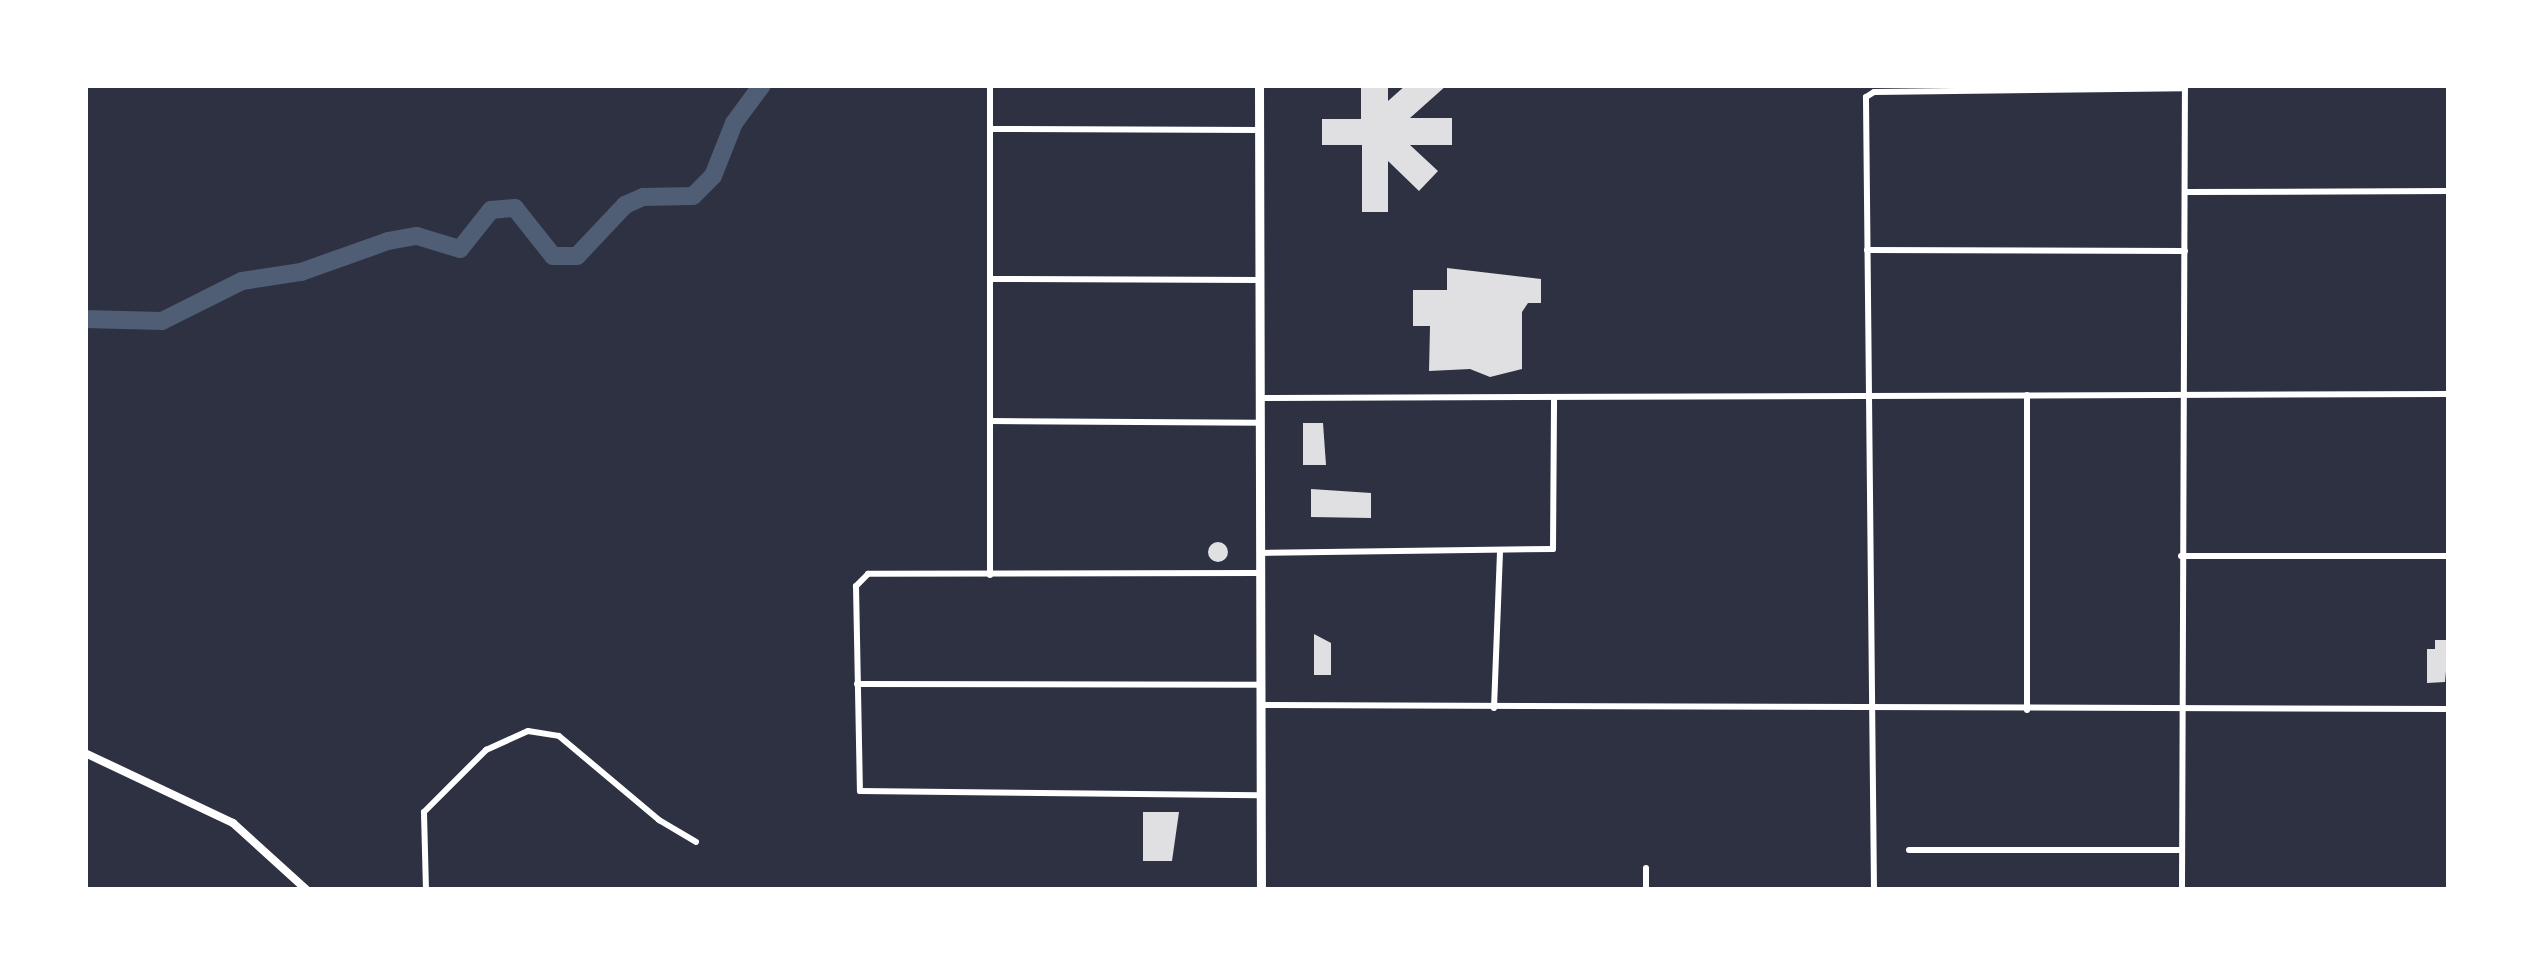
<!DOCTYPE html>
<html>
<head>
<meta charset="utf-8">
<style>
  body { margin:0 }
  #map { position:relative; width:2534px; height:975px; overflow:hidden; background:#2d3142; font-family:"Noto Serif",serif }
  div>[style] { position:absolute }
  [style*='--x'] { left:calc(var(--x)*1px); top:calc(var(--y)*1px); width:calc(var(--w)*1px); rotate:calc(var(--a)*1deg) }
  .river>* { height:18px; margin:-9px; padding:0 9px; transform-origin:9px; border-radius:9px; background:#4f5d75 }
  .building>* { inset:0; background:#e0e0e3 }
  .round { border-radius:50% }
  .minor>* { height:6px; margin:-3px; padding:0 3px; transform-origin:3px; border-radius:3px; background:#fff }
  .tertiary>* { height:8px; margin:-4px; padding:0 4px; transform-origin:4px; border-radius:4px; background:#fff }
  .secondary>* { height:9px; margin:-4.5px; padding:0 4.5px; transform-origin:4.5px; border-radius:4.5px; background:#fff }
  span { translate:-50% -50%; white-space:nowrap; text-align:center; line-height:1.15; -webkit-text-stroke:10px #fff; paint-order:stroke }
  .frame { position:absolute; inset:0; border:88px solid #fff; pointer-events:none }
</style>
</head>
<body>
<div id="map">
  <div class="river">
    <div style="--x:85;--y:319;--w:77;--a:1.5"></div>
    <div style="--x:162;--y:321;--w:89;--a:-26.6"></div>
    <div style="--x:242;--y:281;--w:60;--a:-8.7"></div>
    <div style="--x:301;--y:272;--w:92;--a:-19.6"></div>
    <div style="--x:388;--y:241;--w:29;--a:-10"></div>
    <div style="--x:417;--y:236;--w:45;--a:16.8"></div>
    <div style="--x:460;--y:249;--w:50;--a:-51.5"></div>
    <div style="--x:491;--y:210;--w:24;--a:-5"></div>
    <div style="--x:515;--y:208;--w:61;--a:51.6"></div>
    <div style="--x:553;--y:256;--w:24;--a:0"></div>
    <div style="--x:577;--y:256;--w:70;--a:-46.7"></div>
    <div style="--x:625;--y:205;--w:20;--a:-24"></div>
    <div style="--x:643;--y:197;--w:50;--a:-1.1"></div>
    <div style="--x:693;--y:196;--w:28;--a:-45"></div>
    <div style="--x:713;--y:176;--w:57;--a:-68.4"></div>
    <div style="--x:734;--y:123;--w:47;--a:-53.6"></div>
  </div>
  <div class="building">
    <div style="clip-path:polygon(1361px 85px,1388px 85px,1388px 101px,1406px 85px,1447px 85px,1410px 118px,1452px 118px,1452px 145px,1410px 145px,1438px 171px,1419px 191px,1388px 161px,1388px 212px,1362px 212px,1362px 145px,1322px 145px,1322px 119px,1361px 119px)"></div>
    <div style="clip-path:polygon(1447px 268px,1541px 279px,1541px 303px,1528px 303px,1522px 312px,1522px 369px,1490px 377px,1470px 369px,1429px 371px,1430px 326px,1413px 326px,1413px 290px,1447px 290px)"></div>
    <div style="clip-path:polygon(1303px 423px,1323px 423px,1326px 465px,1303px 465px)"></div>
    <div style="clip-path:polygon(1311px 489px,1371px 493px,1371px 518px,1311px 517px)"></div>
    <div class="round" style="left:1208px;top:542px;width:20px;height:20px"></div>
    <div style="clip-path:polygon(1314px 634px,1331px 643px,1331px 675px,1314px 675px)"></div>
    <div style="clip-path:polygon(2435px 640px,2449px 640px,2445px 682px,2427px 683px,2427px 649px,2435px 649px)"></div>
    <div style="clip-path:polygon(1143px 812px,1179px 812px,1172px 861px,1143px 861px)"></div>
  </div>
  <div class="minor">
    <div style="--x:990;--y:129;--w:269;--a:0.2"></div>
    <div style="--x:2185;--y:192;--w:264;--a:-0.2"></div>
    <div style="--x:1867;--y:250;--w:318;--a:0.2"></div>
    <div style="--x:991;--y:279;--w:268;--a:0.2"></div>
    <div style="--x:1260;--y:398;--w:1189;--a:-0.19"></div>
    <div style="--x:991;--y:421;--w:268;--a:0.4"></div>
    <div style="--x:1260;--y:553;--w:293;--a:-0.8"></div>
    <div style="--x:1553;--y:549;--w:152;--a:-89.6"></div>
    <div style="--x:2181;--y:556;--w:268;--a:0"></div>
    <div style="--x:1259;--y:573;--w:391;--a:179.9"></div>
    <div style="--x:868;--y:574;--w:17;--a:135"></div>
    <div style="--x:856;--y:586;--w:205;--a:88.9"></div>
    <div style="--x:860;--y:791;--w:399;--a:0.6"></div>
    <div style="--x:990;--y:575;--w:490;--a:-90"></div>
    <div style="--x:857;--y:684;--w:402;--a:0.1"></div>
    <div style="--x:1260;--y:705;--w:1189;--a:0.19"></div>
    <div style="--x:1494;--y:708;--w:157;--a:-87.8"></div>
    <div style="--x:2027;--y:710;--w:315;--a:-90"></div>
    <div style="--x:1909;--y:850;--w:273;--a:0"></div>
    <div style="--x:1646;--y:868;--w:22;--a:90"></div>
    <div style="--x:426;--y:890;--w:78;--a:-91.5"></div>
    <div style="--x:424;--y:812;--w:88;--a:-45"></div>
    <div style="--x:486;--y:750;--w:46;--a:-24.3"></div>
    <div style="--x:528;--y:731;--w:31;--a:9"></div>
    <div style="--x:559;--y:736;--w:131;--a:40"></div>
    <div style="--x:659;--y:820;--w:43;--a:30.7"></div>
    <div style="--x:1874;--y:890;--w:793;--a:-90.58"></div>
    <div style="--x:1866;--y:97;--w:9;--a:-32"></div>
    <div style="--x:1874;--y:92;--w:311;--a:-0.7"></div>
    <div style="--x:2182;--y:890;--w:804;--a:-89.79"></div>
  </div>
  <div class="tertiary">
    <div style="--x:85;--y:753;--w:164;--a:25.3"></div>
    <div style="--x:233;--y:823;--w:100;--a:42.2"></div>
  </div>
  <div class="secondary">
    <div style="--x:1259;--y:85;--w:805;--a:89.86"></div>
  </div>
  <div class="frame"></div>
</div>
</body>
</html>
